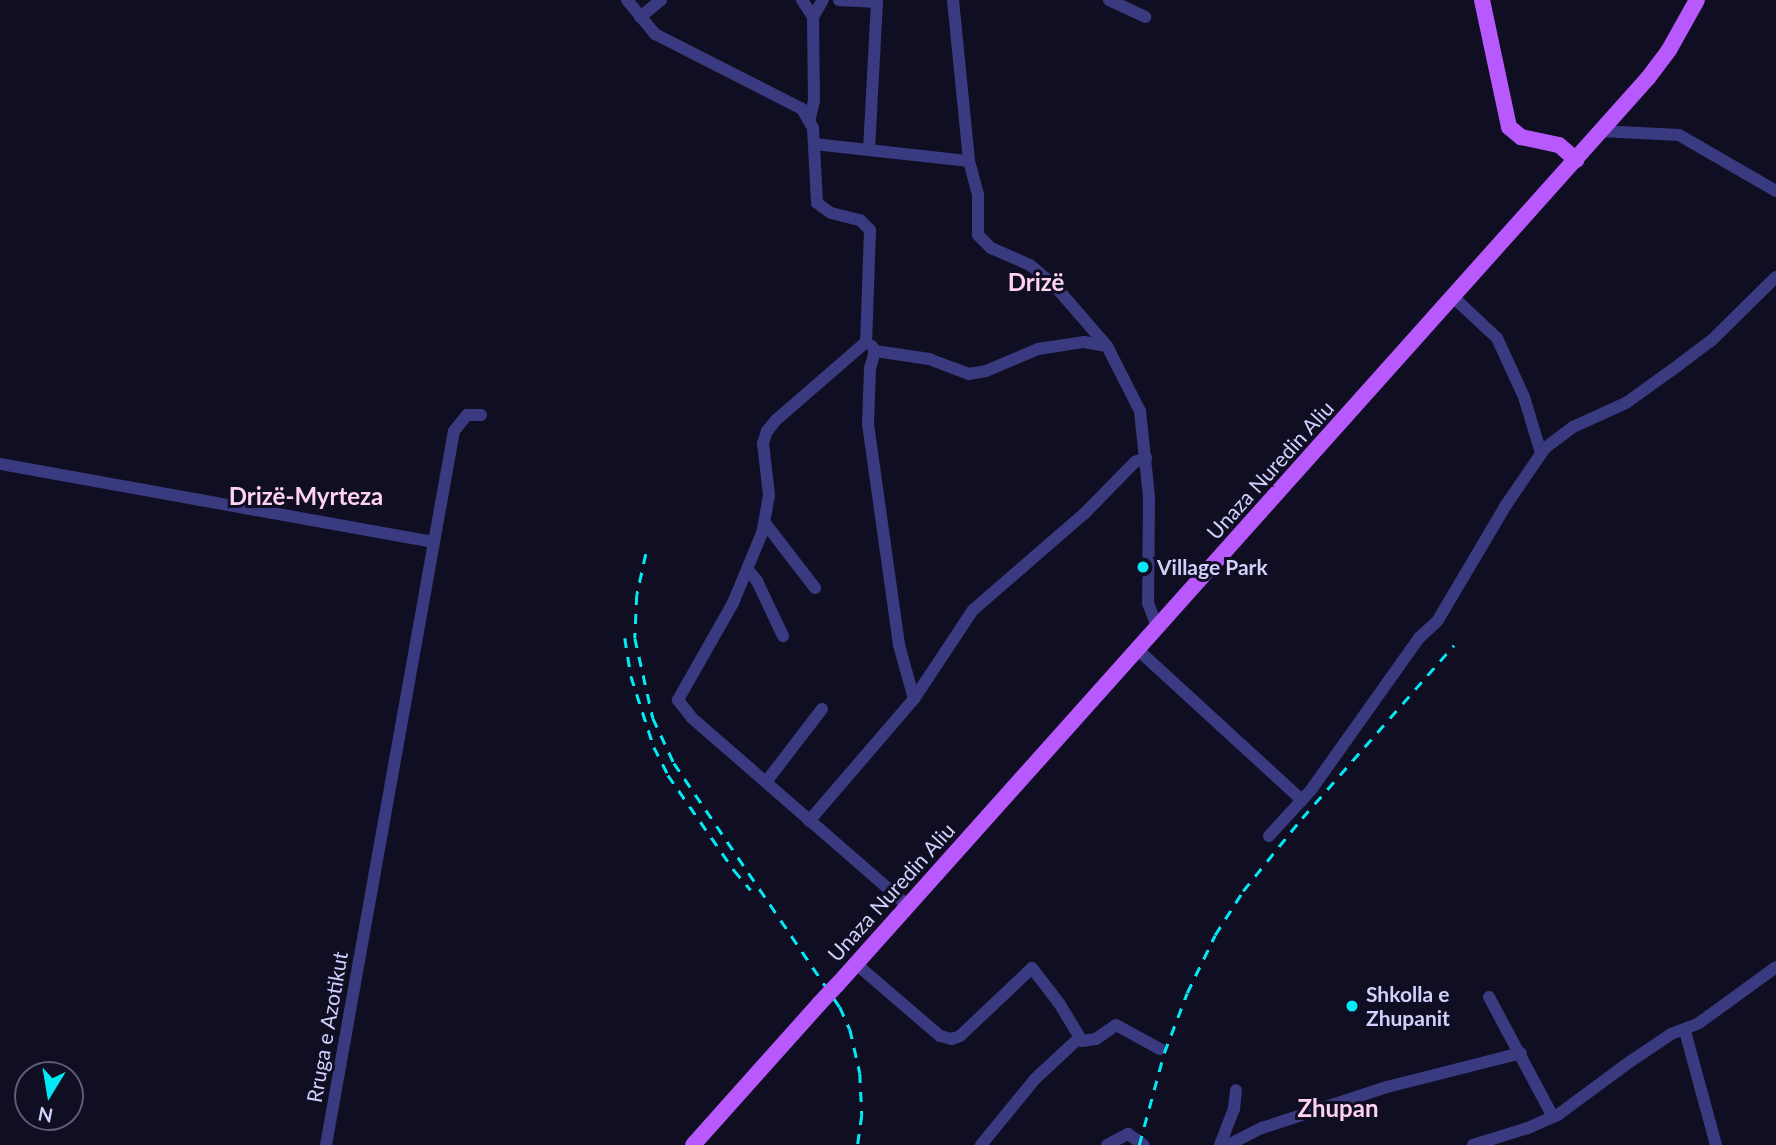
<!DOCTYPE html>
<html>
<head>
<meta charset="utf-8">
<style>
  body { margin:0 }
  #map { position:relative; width:1776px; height:1145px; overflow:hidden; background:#100e22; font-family:Lato,sans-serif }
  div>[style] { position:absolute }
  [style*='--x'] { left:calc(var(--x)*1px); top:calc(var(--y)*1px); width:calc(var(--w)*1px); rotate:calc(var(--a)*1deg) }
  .minor>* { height:12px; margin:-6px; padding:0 6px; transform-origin:6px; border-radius:6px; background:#3a3a80 }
  .major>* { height:16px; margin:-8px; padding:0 8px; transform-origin:8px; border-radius:8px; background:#b759fc }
  .rail>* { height:2.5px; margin-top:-1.25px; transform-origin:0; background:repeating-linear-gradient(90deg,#04e9f6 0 10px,transparent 0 19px) }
  .major-bridge>* { height:16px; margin:-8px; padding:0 8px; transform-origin:8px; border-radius:8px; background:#b759fc }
  .dots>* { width:19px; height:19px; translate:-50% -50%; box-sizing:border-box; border:4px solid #100e22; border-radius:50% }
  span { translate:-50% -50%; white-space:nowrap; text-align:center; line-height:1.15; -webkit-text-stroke:6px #100e22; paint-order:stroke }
  .street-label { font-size:21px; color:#d3d0fe }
  .poi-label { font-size:21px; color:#d3d0fe; font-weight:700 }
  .left { translate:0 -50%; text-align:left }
  .quarter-label { font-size:24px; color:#fed2f0; font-weight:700 }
  .north { position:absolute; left:14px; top:1061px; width:70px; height:70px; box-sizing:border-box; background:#100e22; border:2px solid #5e5c7a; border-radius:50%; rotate:191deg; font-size:19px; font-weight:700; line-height:28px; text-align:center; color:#d3d0fe }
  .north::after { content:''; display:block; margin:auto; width:24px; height:32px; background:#04e9f6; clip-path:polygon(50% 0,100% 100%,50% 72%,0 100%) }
</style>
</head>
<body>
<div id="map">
  <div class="minor">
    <div style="--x:627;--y:0;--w:44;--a:50.5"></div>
    <div style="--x:655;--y:34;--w:165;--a:27"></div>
    <div style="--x:802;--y:109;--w:22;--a:60"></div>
    <div style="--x:813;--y:128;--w:75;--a:86.9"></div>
    <div style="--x:817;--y:203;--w:17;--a:36"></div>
    <div style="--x:831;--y:213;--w:30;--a:14"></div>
    <div style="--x:860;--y:220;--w:14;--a:45"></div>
    <div style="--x:870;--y:230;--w:112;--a:92"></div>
    <div style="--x:866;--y:342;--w:119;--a:139.1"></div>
    <div style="--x:776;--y:420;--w:14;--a:129"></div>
    <div style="--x:767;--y:431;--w:13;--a:108"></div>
    <div style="--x:763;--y:443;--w:52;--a:83.4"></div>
    <div style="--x:769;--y:495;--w:39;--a:100"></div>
    <div style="--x:762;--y:533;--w:76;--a:112.5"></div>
    <div style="--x:733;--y:603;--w:112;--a:119.6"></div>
    <div style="--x:678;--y:700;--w:23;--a:52"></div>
    <div style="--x:692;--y:718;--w:285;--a:41"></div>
    <div style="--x:802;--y:0;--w:20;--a:57"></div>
    <div style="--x:839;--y:0;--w:38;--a:3"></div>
    <div style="--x:877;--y:2;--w:146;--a:93.1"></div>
    <div style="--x:953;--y:0;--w:162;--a:84.3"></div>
    <div style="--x:969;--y:161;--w:34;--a:75"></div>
    <div style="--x:978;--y:194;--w:41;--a:90"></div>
    <div style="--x:978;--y:235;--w:18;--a:45"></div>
    <div style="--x:991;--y:248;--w:43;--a:23.6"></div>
    <div style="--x:1030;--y:265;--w:33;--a:40"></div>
    <div style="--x:1055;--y:286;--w:79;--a:49.1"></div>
    <div style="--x:1107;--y:346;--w:73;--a:63.1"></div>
    <div style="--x:1140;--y:411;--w:86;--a:84"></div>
    <div style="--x:1149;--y:497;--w:106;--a:90.5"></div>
    <div style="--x:1148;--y:603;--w:26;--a:69"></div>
    <div style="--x:1109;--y:0;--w:40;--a:25"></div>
    <div style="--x:640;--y:17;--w:27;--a:-39"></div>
    <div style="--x:810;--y:118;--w:17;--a:-77"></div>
    <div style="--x:814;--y:101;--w:84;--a:-90.7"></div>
    <div style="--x:813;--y:17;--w:20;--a:-60"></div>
    <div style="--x:1600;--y:131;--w:79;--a:2.9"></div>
    <div style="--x:1679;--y:135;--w:112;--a:30"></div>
    <div style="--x:814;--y:144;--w:156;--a:6.3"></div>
    <div style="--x:1453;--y:297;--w:60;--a:43"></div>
    <div style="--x:1497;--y:338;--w:65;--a:65.4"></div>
    <div style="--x:1524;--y:397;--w:59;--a:73.1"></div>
    <div style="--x:872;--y:346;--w:6;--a:59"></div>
    <div style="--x:875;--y:351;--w:55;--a:8.4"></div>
    <div style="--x:929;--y:359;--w:43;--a:20.6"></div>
    <div style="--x:969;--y:374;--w:17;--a:-10"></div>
    <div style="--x:986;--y:371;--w:56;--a:-22.9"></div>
    <div style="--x:1038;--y:349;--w:47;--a:-8.7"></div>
    <div style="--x:1084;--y:342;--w:23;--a:10"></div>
    <div style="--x:875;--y:351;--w:19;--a:106"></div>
    <div style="--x:870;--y:369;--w:55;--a:92.1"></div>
    <div style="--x:868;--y:424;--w:223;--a:82"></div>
    <div style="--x:899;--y:645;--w:56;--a:74.5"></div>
    <div style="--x:0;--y:464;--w:441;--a:10.2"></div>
    <div style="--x:765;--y:523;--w:82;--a:52.4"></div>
    <div style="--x:749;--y:571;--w:13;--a:51"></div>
    <div style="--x:757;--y:581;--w:61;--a:64.7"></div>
    <div style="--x:1137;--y:649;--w:224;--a:42.5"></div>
    <div style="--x:766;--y:782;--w:92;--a:-52.5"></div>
    <div style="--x:809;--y:821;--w:161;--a:-49.3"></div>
    <div style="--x:914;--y:699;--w:107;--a:-56.5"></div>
    <div style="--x:973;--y:610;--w:147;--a:-40.9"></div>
    <div style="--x:1084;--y:514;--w:73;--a:-45.6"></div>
    <div style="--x:1135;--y:462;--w:12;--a:-20"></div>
    <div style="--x:1269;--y:836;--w:62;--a:-47.6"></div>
    <div style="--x:1311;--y:790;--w:186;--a:-54.6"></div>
    <div style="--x:1419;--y:638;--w:26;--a:-43"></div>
    <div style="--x:1438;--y:620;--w:134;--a:-59.4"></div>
    <div style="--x:1506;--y:505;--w:69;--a:-55.6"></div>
    <div style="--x:1545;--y:448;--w:35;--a:-37"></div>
    <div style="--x:1573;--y:427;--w:58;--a:-24.4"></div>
    <div style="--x:1626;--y:403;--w:67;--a:-35.8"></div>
    <div style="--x:1680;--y:364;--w:39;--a:-37"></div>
    <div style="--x:1711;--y:341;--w:91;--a:-44.6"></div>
    <div style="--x:855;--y:963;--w:112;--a:40.7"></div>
    <div style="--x:940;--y:1036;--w:12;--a:14"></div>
    <div style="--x:952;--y:1039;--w:9;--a:-21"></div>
    <div style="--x:960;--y:1036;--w:99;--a:-43.4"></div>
    <div style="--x:1032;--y:968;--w:44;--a:52.4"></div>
    <div style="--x:1059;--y:1003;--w:44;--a:58.8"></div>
    <div style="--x:1082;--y:1041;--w:14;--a:-8"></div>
    <div style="--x:1096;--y:1039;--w:24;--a:-35"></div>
    <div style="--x:1116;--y:1025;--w:50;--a:28.6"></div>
    <div style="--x:1489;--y:997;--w:136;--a:61.9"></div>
    <div style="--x:1685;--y:1031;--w:118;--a:74.8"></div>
    <div style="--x:326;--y:1145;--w:725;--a:-79.84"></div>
    <div style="--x:454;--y:431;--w:21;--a:-51"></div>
    <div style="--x:467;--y:415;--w:14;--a:0"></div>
    <div style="--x:981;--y:1145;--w:85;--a:-50.7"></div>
    <div style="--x:1035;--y:1079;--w:60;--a:-43"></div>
    <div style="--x:1107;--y:1145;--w:24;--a:-28"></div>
    <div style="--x:1128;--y:1134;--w:19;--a:35"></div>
    <div style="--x:1220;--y:1145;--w:39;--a:-69"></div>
    <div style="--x:1234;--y:1109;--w:19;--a:-84"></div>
    <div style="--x:1228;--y:1145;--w:38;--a:-27"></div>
    <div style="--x:1262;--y:1128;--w:132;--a:-18.2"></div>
    <div style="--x:1387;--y:1087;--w:138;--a:-14.2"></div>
    <div style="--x:1473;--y:1145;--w:58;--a:-17.2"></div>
    <div style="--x:1528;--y:1128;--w:34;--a:-24"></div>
    <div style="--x:1559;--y:1114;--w:89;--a:-36.4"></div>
    <div style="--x:1631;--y:1061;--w:48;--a:-34"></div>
    <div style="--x:1671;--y:1034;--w:30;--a:-21"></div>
    <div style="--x:1699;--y:1023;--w:95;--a:-36"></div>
  </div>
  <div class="major">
    <div style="--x:1482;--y:0;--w:130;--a:78"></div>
    <div style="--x:1509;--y:127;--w:16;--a:40"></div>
    <div style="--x:1521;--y:137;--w:39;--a:12"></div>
    <div style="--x:1559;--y:145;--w:23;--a:41"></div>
    <div style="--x:837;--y:985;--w:1217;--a:-48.2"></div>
    <div style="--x:1648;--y:78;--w:35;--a:-53"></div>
    <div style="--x:1669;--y:50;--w:57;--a:-60.8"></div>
    <div style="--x:693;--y:1145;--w:189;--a:-48.2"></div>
  </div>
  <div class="rail">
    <div style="--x:646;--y:554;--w:42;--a:102.4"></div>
    <div style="--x:637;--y:595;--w:43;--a:92.7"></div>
    <div style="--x:635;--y:638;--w:82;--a:77.3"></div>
    <div style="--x:653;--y:718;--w:50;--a:65"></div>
    <div style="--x:674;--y:763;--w:295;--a:55.8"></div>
    <div style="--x:840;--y:1007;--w:24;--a:66"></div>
    <div style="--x:850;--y:1029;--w:45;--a:77.2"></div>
    <div style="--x:860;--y:1073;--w:42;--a:87.3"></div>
    <div style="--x:862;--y:1115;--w:30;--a:98"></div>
    <div style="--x:625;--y:638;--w:38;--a:81"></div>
    <div style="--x:631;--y:676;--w:75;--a:72.1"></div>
    <div style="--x:654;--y:747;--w:31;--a:63"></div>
    <div style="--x:668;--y:775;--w:116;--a:55.2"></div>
    <div style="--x:734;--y:870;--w:26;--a:50"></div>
    <div style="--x:1139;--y:1145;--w:95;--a:-74.8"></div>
    <div style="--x:1164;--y:1053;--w:64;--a:-69"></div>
    <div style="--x:1187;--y:993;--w:64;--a:-64.2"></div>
    <div style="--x:1215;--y:935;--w:52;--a:-57.5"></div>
    <div style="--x:1243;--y:891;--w:94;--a:-51.1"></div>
    <div style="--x:1302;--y:818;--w:230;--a:-48.7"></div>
  </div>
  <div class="major-bridge">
    <div style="--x:819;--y:1004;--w:26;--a:-47"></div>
  </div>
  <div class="dots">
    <div style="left:1143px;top:567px;background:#04e9f6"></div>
    <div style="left:1352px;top:1006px;background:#04e9f6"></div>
  </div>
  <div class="street-label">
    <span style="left:1270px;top:470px;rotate:-48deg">Unaza Nuredin Aliu</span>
    <span style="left:891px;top:892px;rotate:-48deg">Unaza Nuredin Aliu</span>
    <span style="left:327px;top:1027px;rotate:-80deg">Rruga e Azotikut</span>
  </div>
  <div class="poi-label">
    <span class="left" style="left:1157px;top:567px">Village Park</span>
    <span class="left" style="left:1366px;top:1006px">Shkolla e<br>Zhupanit</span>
  </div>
  <div class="quarter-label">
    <span style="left:1036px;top:282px">Drizë</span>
    <span style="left:306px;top:496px">Drizë-Myrteza</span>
    <span style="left:1338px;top:1108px">Zhupan</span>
  </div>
  <div class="north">N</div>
</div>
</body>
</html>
